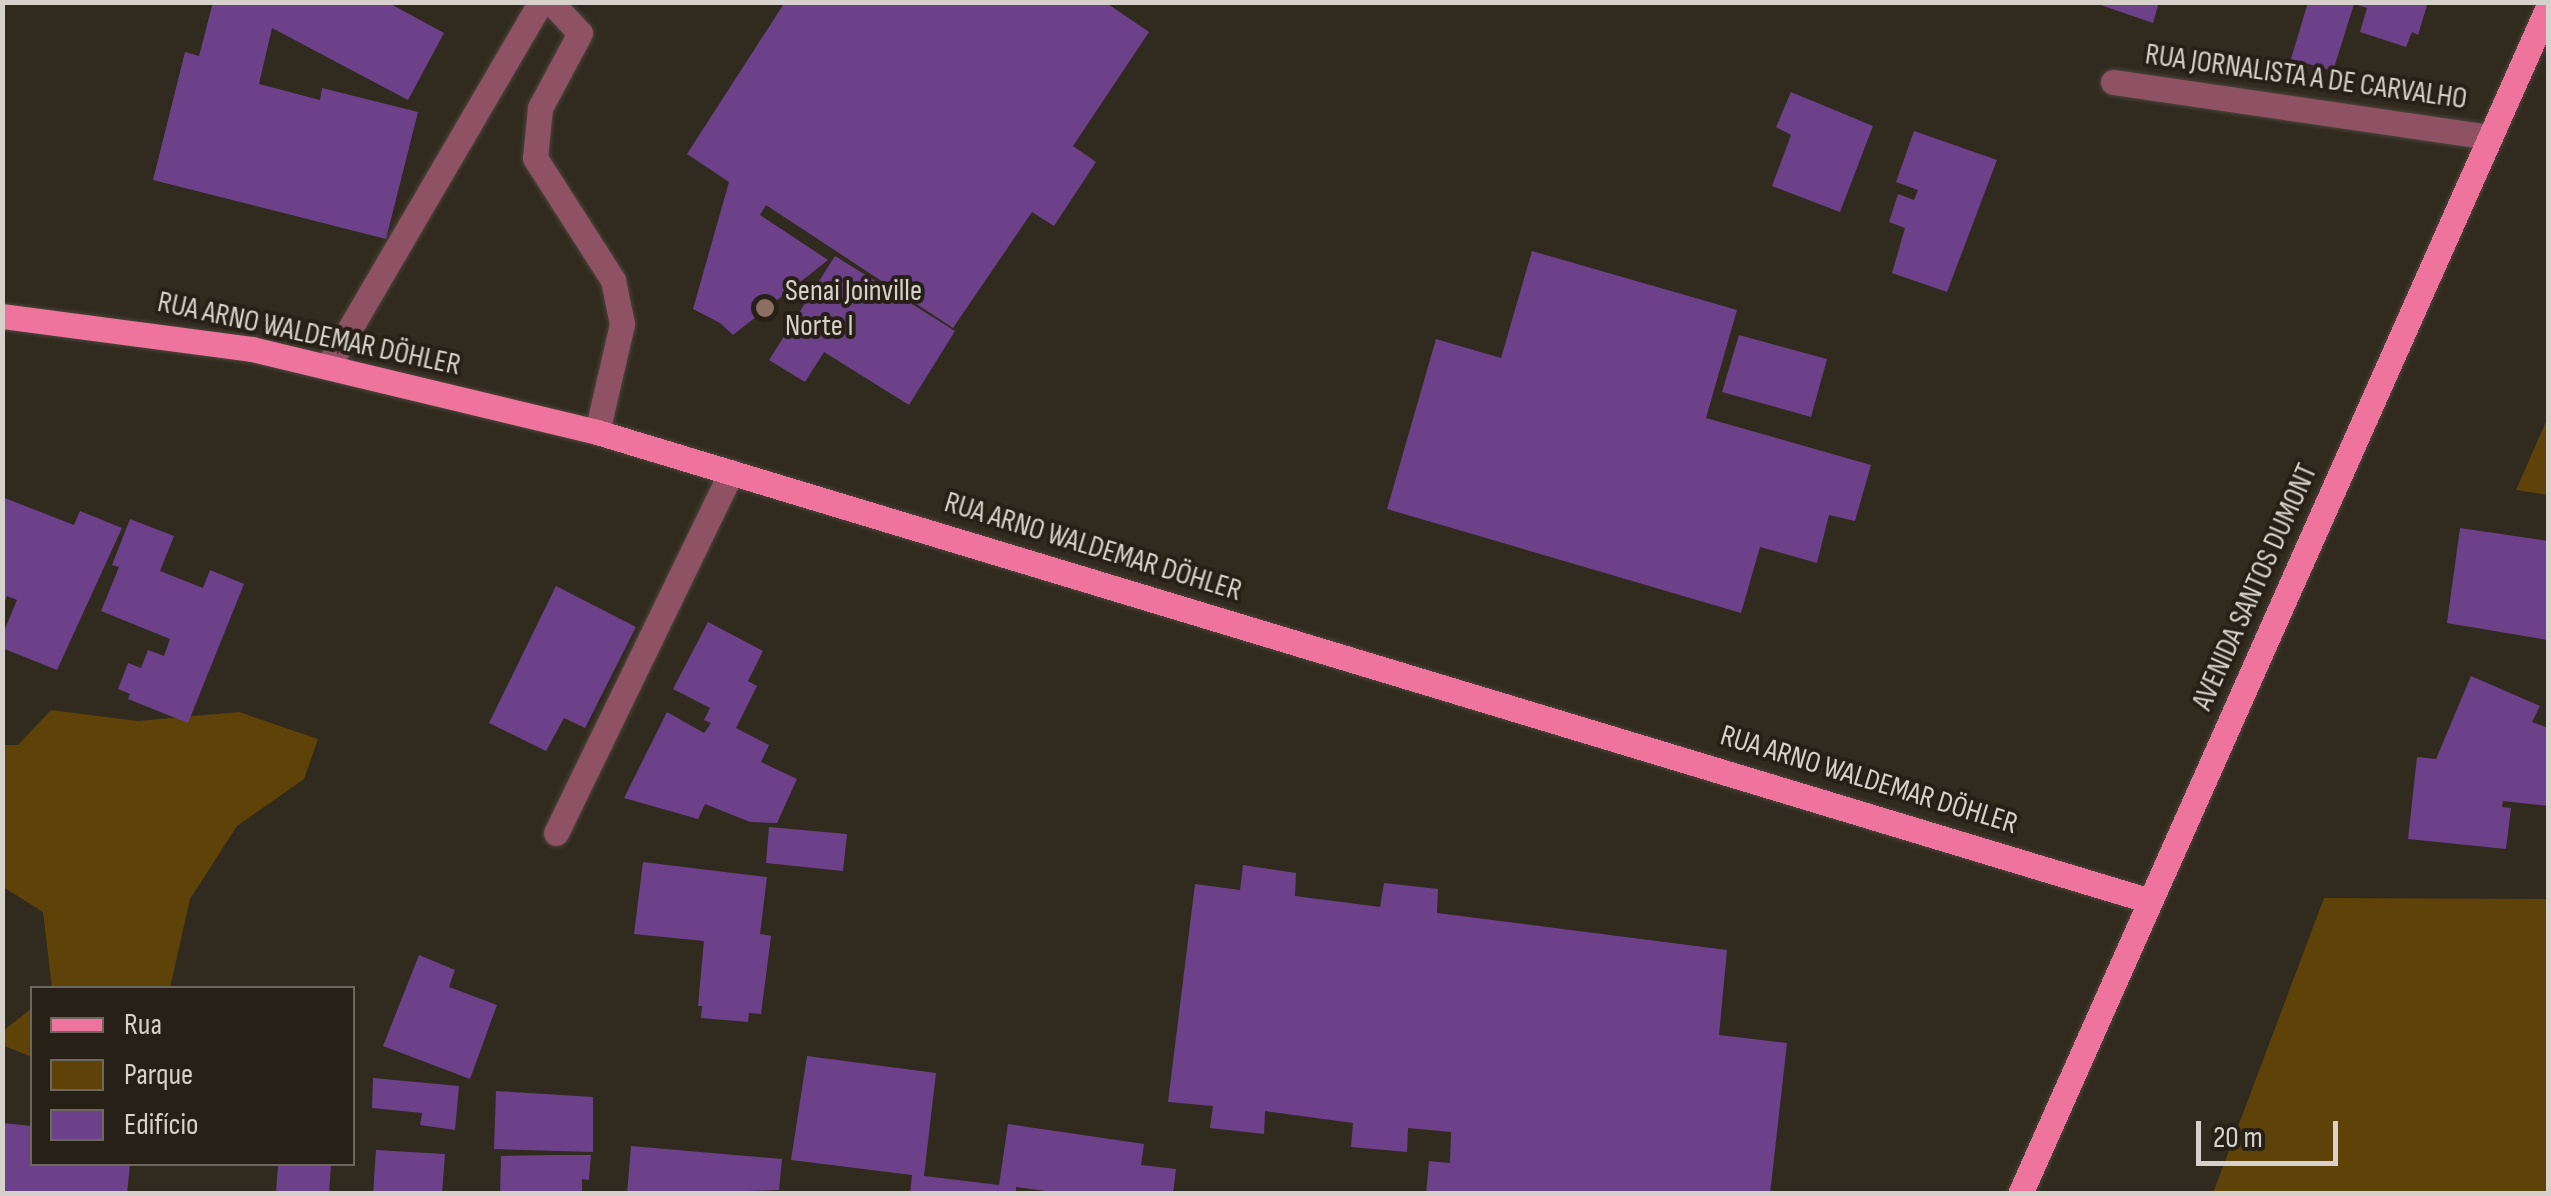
<!DOCTYPE html>
<html>
<head>
<meta charset="utf-8">
<style>
  body { margin:0 }
  #map { position:relative; width:2551px; height:1196px; overflow:hidden; background:#312a1f; font-family:"Sofia Sans Condensed",sans-serif }
  div>[style] { position:absolute }
  [style*='--x'] { left:calc(var(--x)*1px); top:calc(var(--y)*1px); width:calc(var(--w)*1px); rotate:calc(var(--a)*1deg) }
  .green>* { inset:0; background:#5f4207 }
  .building>* { inset:0; background:#6d408a }
  .roads { filter:drop-shadow(0 0 2px #4b453a) drop-shadow(0 0 2px #4b453a) }
  .minor>* { height:25px; margin:-12.5px; padding:0 12.5px; transform-origin:12.5px; border-radius:12.5px; background:#8e5264 }
  .major>* { height:25px; margin:-12.5px; padding:0 12.5px; transform-origin:12.5px; border-radius:12.5px; background:#ee749d }
  .dots>* { width:28px; height:28px; translate:-50% -50%; box-sizing:border-box; border:5px solid #272016; border-radius:50% }
  span { translate:-50% -50%; white-space:nowrap; text-align:center; line-height:1.15; -webkit-text-stroke:8px #272016; paint-order:stroke }
  .street-label { font-size:30px; color:#d6d1ca }
  .poi-label { font-size:30px; color:#d6d1ca }
  .left { translate:0 -50%; text-align:left }
  .frame { position:absolute; inset:0; border:5px solid #d6d1ca; pointer-events:none }
  .legend { position:absolute; left:30px; top:986px; width:325px; height:180px; box-sizing:border-box; background:#272016; border:2px solid #6d675e; margin:0; padding:12px 18px; list-style:none; font-size:30px; color:#d6d1ca }
  .legend li { display:flex; align-items:center; gap:20px; height:50px }
  .legend b { width:50px; border:2px solid #6d675e }
  .scale { position:absolute; left:2196px; top:1121px; width:142px; height:45px; box-sizing:border-box; border:5px solid #d6d1ca; border-top:0; padding-left:12px; font-size:30px; line-height:35px; white-space:nowrap; color:#d6d1ca; -webkit-text-stroke:8px #272016; paint-order:stroke }
</style>
</head>
<body>
<div id="map">
  <div class="green">
    <div style="clip-path:polygon(2548px 417px,2548px 495px,2516px 490px)"></div>
    <div style="clip-path:polygon(51px 710px,138px 721px,239px 712px,318px 739px,304px 779px,237px 826px,190px 899px,170px 988px,52px 988px,43px 912px,3px 887px,2px 745px,18px 745px)"></div>
    <div style="clip-path:polygon(2324px 898px,2548px 899px,2548px 1193px,2213px 1193px)"></div>
    <div style="clip-path:polygon(32px 1008px,32px 1057px,2px 1045px,3px 1031px)"></div>
  </div>
  <div class="building">
    <div style="clip-path:polygon(213px 2px,387px 2px,444px 33px,408px 100px,272px 28px,259px 84px,320px 100px,322px 88px,418px 112px,386px 239px,153px 180px,185px 52px,199px 56px)"></div>
    <div style="clip-path:polygon(785px 2px,1105px 2px,1149px 32px,1073px 146px,1096px 162px,1054px 226px,1032px 212px,953px 328px,766px 205px,760px 215px,828px 260px,733px 335px,720px 323px,693px 309px,729px 182px,687px 154px)"></div>
    <div style="clip-path:polygon(2092px 2px,2159px 2px,2153px 23px)"></div>
    <div style="clip-path:polygon(2308px 2px,2428px 2px,2418px 35px,2412px 32px,2406px 47px,2360px 32px,2367px 8px,2354px 4px,2333px 71px,2291px 59px)"></div>
    <div style="clip-path:polygon(1791px 92px,1873px 126px,1840px 212px,1772px 186px,1791px 135px,1776px 127px)"></div>
    <div style="clip-path:polygon(1914px 131px,1997px 160px,1947px 292px,1892px 273px,1905px 228px,1889px 222px,1898px 194px,1914px 200px,1918px 190px,1896px 182px)"></div>
    <div style="clip-path:polygon(1532px 251px,1737px 310px,1706px 418px,1871px 465px,1855px 521px,1829px 515px,1817px 563px,1760px 547px,1741px 613px,1387px 509px,1436px 339px,1501px 358px)"></div>
    <div style="clip-path:polygon(835px 256px,955px 331px,909px 405px,824px 352px,805px 382px,769px 360px)"></div>
    <div style="clip-path:polygon(1739px 335px,1827px 359px,1811px 417px,1722px 392px)"></div>
    <div style="clip-path:polygon(2px 497px,74px 525px,80px 511px,122px 528px,57px 670px,2px 648px,2px 636px,17px 600px,7px 596px,2px 608px)"></div>
    <div style="clip-path:polygon(130px 519px,174px 536px,160px 571px,203px 588px,210px 570px,244px 584px,188px 723px,128px 699px,130px 694px,118px 689px,128px 663px,141px 668px,148px 650px,164px 656px,170px 639px,101px 611px,119px 567px,112px 565px)"></div>
    <div style="clip-path:polygon(2460px 528px,2548px 541px,2548px 640px,2447px 623px)"></div>
    <div style="clip-path:polygon(556px 586px,636px 627px,585px 728px,564px 718px,546px 751px,489px 723px)"></div>
    <div style="clip-path:polygon(708px 622px,763px 651px,748px 681px,757px 686px,736px 728px,769px 745px,761px 762px,797px 779px,777px 823px,750px 822px,705px 804px,698px 819px,624px 798px,667px 712px,704px 733px,711px 723px,704px 720px,710px 708px,673px 689px)"></div>
    <div style="clip-path:polygon(2471px 676px,2540px 706px,2532px 722px,2548px 728px,2548px 806px,2503px 801px,2502px 807px,2511px 808px,2506px 849px,2408px 839px,2417px 757px,2436px 759px)"></div>
    <div style="clip-path:polygon(769px 827px,847px 834px,843px 871px,766px 863px)"></div>
    <div style="clip-path:polygon(643px 862px,767px 877px,760px 934px,771px 936px,761px 1014px,749px 1013px,748px 1022px,701px 1018px,702px 1006px,698px 1006px,704px 941px,634px 934px)"></div>
    <div style="clip-path:polygon(1243px 865px,1296px 873px,1295px 896px,1380px 907px,1384px 883px,1438px 889px,1437px 913px,1727px 950px,1719px 1035px,1787px 1043px,1770px 1194px,1426px 1194px,1429px 1161px,1450px 1163px,1451px 1132px,1408px 1128px,1407px 1152px,1351px 1147px,1353px 1123px,1265px 1111px,1264px 1134px,1210px 1128px,1213px 1106px,1168px 1102px,1195px 884px,1240px 890px)"></div>
    <div style="clip-path:polygon(419px 955px,455px 970px,449px 987px,497px 1005px,470px 1079px,383px 1046px)"></div>
    <div style="clip-path:polygon(807px 1056px,936px 1073px,924px 1176px,999px 1185px,1008px 1124px,1144px 1144px,1141px 1165px,1176px 1169px,1173px 1194px,1068px 1194px,1016px 1187px,1016px 1194px,910px 1194px,912px 1175px,791px 1160px)"></div>
    <div style="clip-path:polygon(373px 1078px,459px 1086px,455px 1130px,420px 1125px,422px 1113px,372px 1108px)"></div>
    <div style="clip-path:polygon(496px 1091px,593px 1097px,593px 1152px,494px 1149px)"></div>
    <div style="clip-path:polygon(2px 1123px,32px 1126px,32px 1164px,130px 1164px,127px 1194px,2px 1194px)"></div>
    <div style="clip-path:polygon(631px 1146px,782px 1159px,779px 1190px,627px 1194px)"></div>
    <div style="clip-path:polygon(376px 1150px,445px 1154px,442px 1194px,373px 1194px)"></div>
    <div style="clip-path:polygon(556px 1155px,591px 1155px,589px 1180px,582px 1179px,582px 1194px,500px 1194px,501px 1156px)"></div>
    <div style="clip-path:polygon(278px 1164px,331px 1164px,329px 1194px,276px 1194px)"></div>
  </div>
  <div class="roads">
    <div class="minor">
      <div style="--x:551;--y:2;--w:42;--a:46.9"></div>
      <div style="--x:580;--y:33;--w:85;--a:118.1"></div>
      <div style="--x:540;--y:108;--w:50;--a:95.7"></div>
      <div style="--x:535;--y:158;--w:145;--a:57.4"></div>
      <div style="--x:613;--y:280;--w:45;--a:78.4"></div>
      <div style="--x:622;--y:324;--w:111;--a:103"></div>
      <div style="--x:2113;--y:82;--w:381;--a:8.3"></div>
      <div style="--x:328;--y:366;--w:422;--a:-59.7"></div>
      <div style="--x:556;--y:833;--w:401;--a:-64.1"></div>
    </div>
    <div class="major">
      <div style="--x:2;--y:316;--w:252;--a:7.5"></div>
      <div style="--x:252;--y:349;--w:355;--a:13.5"></div>
      <div style="--x:597;--y:432;--w:1622;--a:16.8"></div>
      <div style="--x:2020;--y:1194;--w:1299;--a:-66.02"></div>
    </div>
  </div>
  <div class="dots">
    <div style="left:765px;top:308px;background:#8d6e63"></div>
  </div>
  <div class="street-label">
    <span style="left:2306px;top:77px;rotate:8deg">RUA JORNALISTA A DE CARVALHO</span>
    <span style="left:309px;top:334px;rotate:12deg">RUA ARNO WALDEMAR DÖHLER</span>
    <span style="left:1093px;top:547px;rotate:17deg">RUA ARNO WALDEMAR DÖHLER</span>
    <span style="left:2255px;top:587px;rotate:-66deg">AVENIDA SANTOS DUMONT</span>
    <span style="left:1869px;top:780px;rotate:17deg">RUA ARNO WALDEMAR DÖHLER</span>
  </div>
  <div class="poi-label">
    <span class="left" style="left:785px;top:308px">Senai Joinville<br>Norte I</span>
  </div>
  <div class="frame"></div>
  <ul class="legend">
  <li><b style="height:12px;background:#ee749d"></b>Rua</li>
  <li><b style="height:28px;background:#5f4207"></b>Parque</li>
  <li><b style="height:28px;background:#6d408a"></b>Edifício</li>
  </ul>
  <div class="scale">20 m</div>
</div>
</body>
</html>
